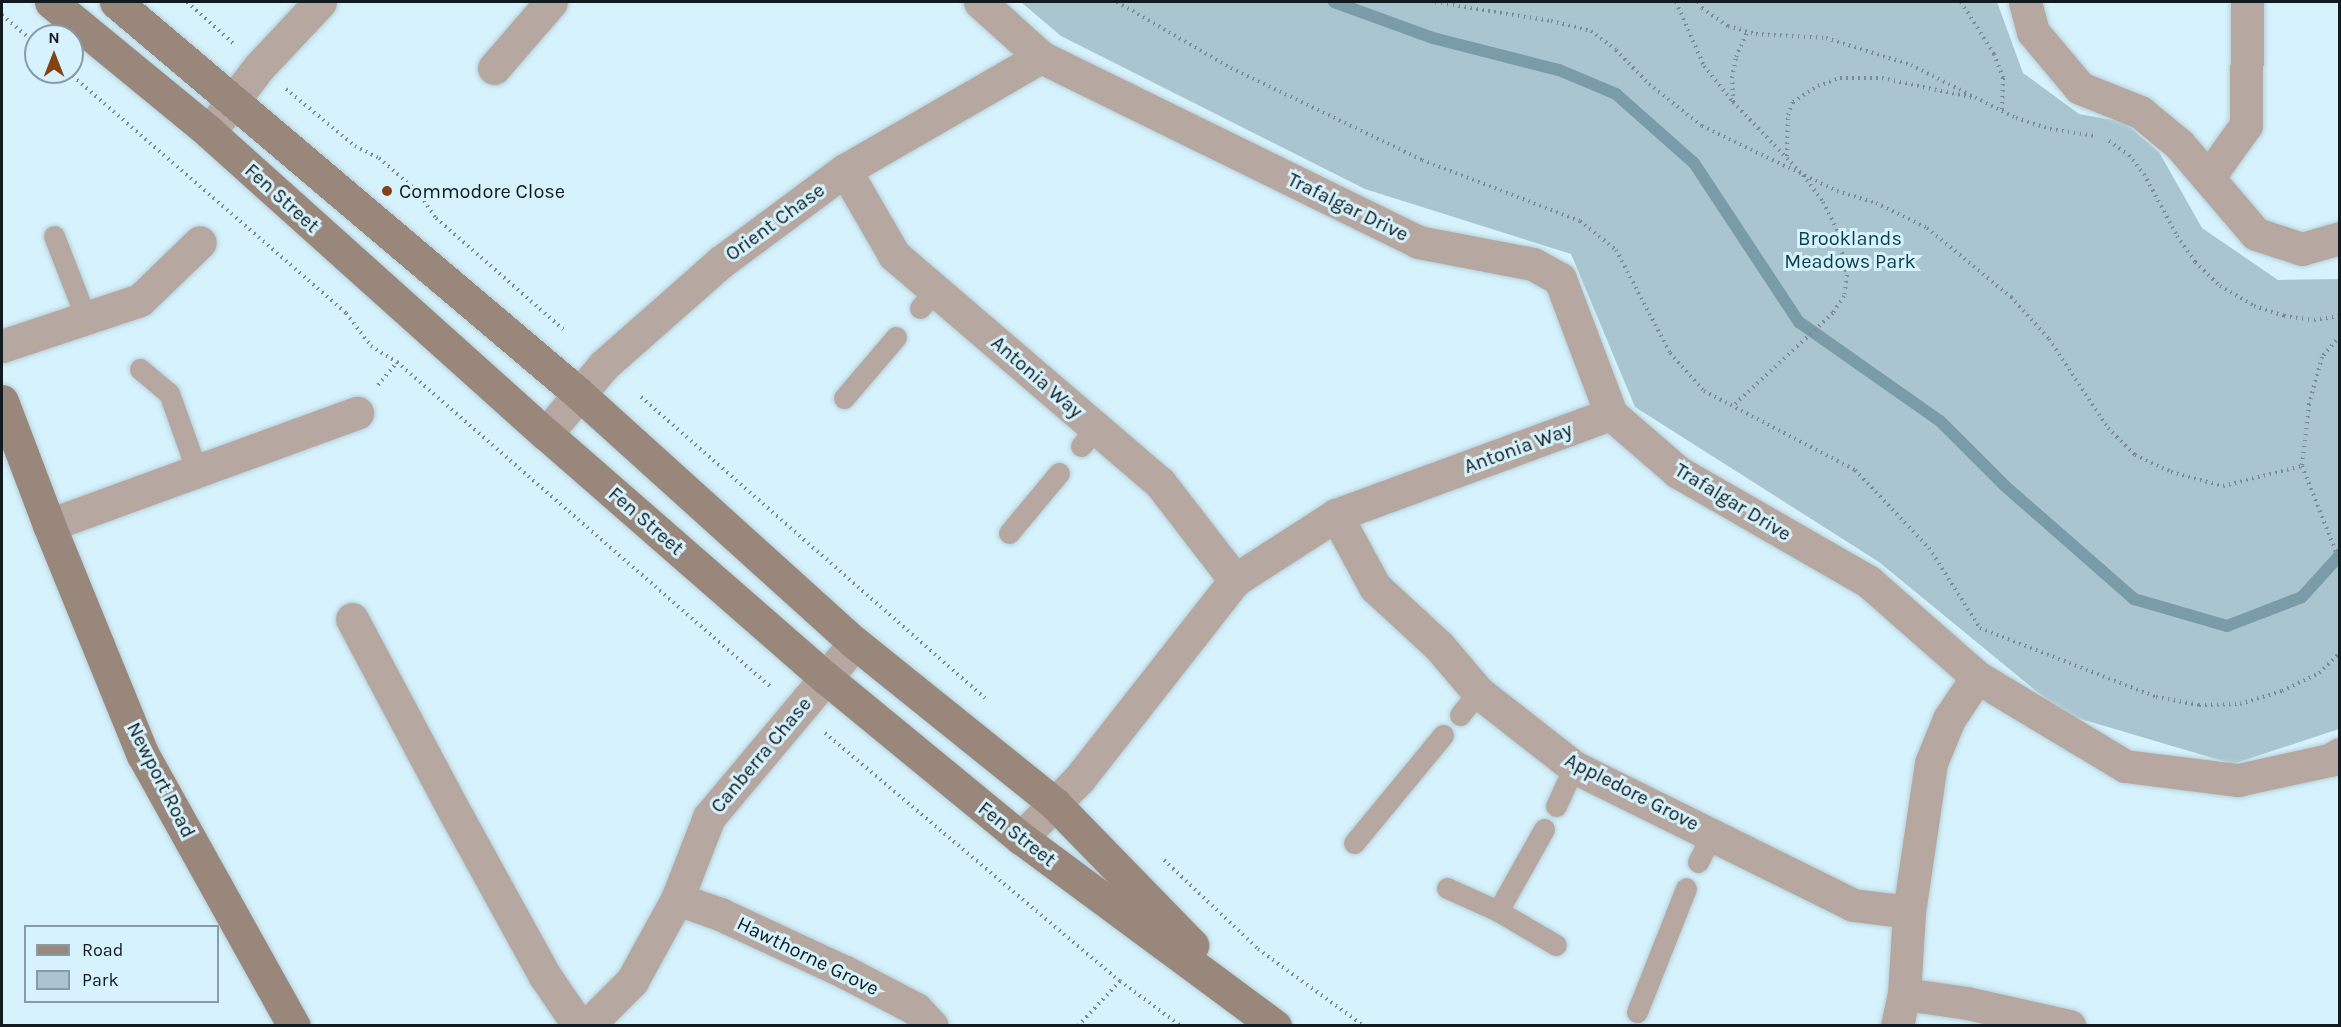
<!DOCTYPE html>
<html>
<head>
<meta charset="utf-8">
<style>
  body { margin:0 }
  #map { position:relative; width:2341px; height:1027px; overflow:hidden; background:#d6f2fd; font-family:Karla,sans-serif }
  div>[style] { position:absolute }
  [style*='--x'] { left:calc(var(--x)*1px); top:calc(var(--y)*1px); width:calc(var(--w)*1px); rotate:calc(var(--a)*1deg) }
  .green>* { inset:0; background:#a9c5cf }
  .stream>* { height:12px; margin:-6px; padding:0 6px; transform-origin:6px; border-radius:6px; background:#7a9ca8 }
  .path>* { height:4px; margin-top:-2px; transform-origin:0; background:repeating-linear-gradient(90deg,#798c94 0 1.5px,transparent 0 6px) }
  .roads { filter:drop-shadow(0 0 2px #b6d0d9) drop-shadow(0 0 2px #b6d0d9) }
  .lane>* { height:21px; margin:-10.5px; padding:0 10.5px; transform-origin:10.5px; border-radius:10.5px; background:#b6a8a1 }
  .street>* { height:33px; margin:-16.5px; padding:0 16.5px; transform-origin:16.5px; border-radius:16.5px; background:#b6a8a1 }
  .secondary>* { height:33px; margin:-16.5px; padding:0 16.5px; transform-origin:16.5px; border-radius:16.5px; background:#9a877c }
  .dots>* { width:16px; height:16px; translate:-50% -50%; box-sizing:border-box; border:3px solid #d6f2fd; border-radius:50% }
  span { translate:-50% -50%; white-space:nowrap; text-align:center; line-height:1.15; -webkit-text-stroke:6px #d6f2fd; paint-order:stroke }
  .poi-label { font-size:20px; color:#111b1f }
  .left { translate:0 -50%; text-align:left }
  .street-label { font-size:20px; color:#111b1f }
  .park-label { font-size:20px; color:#0b3f4e }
  .frame { position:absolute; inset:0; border:3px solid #111b1f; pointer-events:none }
  .legend { position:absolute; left:24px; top:925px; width:195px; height:78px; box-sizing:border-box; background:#d6f2fd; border:2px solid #879ca4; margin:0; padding:8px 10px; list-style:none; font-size:18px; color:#111b1f }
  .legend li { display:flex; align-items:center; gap:12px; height:30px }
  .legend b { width:30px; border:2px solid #879ca4 }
  .north { position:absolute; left:24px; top:24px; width:60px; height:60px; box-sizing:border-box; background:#d6f2fd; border:2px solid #879ca4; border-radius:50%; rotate:0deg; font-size:16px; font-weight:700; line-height:24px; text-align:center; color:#111b1f }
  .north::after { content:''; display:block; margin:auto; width:21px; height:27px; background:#854214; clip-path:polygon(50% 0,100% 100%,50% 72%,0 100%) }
</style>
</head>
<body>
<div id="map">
  <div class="green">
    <div style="clip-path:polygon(1021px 2px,1997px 2px,2023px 73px,2079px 114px,2124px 122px,2159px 152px,2202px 228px,2278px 280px,2339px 279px,2339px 729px,2233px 764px,2064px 714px,1879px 562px,1635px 407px,1571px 254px,1365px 189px,1061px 36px)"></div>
  </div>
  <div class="stream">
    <div style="--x:1334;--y:2;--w:105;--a:20"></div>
    <div style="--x:1433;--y:38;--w:130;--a:14.3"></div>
    <div style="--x:1559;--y:70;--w:62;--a:22.8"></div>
    <div style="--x:1616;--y:94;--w:104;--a:41.5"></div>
    <div style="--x:1694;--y:163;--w:191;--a:56.6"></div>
    <div style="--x:1799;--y:322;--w:172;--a:35.1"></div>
    <div style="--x:1940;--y:421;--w:92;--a:45"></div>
    <div style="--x:2005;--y:486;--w:171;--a:41.2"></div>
    <div style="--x:2134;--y:599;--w:97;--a:16.2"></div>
    <div style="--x:2227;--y:626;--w:80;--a:-21.1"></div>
    <div style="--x:2302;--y:597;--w:57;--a:-47.9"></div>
  </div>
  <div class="path">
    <div style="--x:187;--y:2;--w:62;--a:41.7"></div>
    <div style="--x:1117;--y:2;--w:132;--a:30.1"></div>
    <div style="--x:1231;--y:68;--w:212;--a:25.7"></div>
    <div style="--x:1422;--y:160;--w:169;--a:21.1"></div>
    <div style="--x:1580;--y:221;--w:46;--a:38.9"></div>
    <div style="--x:1616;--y:250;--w:116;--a:62.3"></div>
    <div style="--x:1670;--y:353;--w:51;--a:48.2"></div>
    <div style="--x:1704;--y:391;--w:170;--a:27.6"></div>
    <div style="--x:1855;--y:470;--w:108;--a:46.5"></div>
    <div style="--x:1929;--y:548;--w:95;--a:57.5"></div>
    <div style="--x:1980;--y:628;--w:189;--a:21.4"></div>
    <div style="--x:2156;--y:697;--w:44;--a:10.5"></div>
    <div style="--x:2199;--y:705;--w:41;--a:-1.4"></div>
    <div style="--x:2240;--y:704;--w:44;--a:-17.2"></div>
    <div style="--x:2282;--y:691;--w:41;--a:-25.9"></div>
    <div style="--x:2319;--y:673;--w:29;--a:-44"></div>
    <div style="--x:1435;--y:2;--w:118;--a:9.3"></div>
    <div style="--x:1551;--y:21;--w:41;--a:14"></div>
    <div style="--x:1591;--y:31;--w:31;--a:37"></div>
    <div style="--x:1616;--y:50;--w:47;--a:45.9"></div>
    <div style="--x:1649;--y:84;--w:68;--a:38.4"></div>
    <div style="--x:1702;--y:126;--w:150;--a:25.7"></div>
    <div style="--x:1837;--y:191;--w:41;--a:17.1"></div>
    <div style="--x:1876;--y:203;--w:57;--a:26.1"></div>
    <div style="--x:1927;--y:228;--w:109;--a:39.4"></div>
    <div style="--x:2011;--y:297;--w:57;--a:47.9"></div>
    <div style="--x:2049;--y:339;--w:107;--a:56.5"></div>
    <div style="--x:2108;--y:428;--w:38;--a:45"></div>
    <div style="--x:2135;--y:455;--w:40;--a:25"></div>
    <div style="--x:2171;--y:472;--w:54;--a:15.1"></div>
    <div style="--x:2223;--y:486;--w:81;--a:-14.2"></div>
    <div style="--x:1676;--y:2;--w:70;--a:66.4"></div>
    <div style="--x:1704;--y:66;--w:46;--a:51.1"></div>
    <div style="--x:1733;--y:102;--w:101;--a:46.2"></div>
    <div style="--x:1803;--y:175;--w:34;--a:53"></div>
    <div style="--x:1823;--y:202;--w:30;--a:63"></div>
    <div style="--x:1837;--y:229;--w:47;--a:77.7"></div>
    <div style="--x:1847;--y:275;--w:21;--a:98"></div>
    <div style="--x:1844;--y:296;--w:20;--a:123"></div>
    <div style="--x:1833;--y:313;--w:137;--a:137.1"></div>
    <div style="--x:1698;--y:2;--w:7;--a:56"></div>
    <div style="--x:1702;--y:8;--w:32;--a:35"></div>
    <div style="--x:1728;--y:26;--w:29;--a:16"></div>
    <div style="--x:1756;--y:34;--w:70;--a:3.3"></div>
    <div style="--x:1826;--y:38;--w:89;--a:17.6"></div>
    <div style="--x:1911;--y:65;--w:118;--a:26.8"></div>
    <div style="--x:2016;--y:118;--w:36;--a:18"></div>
    <div style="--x:2050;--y:129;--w:47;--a:8.7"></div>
    <div style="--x:1961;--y:2;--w:62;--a:57.6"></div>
    <div style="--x:1994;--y:54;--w:26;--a:69"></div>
    <div style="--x:2003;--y:78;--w:32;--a:92"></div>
    <div style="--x:2;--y:15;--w:45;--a:40.5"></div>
    <div style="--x:68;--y:72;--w:368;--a:40.9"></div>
    <div style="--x:346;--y:313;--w:41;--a:52.9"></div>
    <div style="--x:371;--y:346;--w:31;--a:32"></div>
    <div style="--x:397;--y:362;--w:495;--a:41"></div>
    <div style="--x:286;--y:89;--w:89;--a:39.6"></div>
    <div style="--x:355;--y:146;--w:27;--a:27"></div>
    <div style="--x:379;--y:158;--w:50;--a:41"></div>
    <div style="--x:417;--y:191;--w:33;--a:55"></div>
    <div style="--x:436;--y:218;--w:169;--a:41.2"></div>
    <div style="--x:1733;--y:102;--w:24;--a:-92"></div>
    <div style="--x:1732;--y:78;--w:21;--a:-79"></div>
    <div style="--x:1736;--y:57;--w:27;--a:-66"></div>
    <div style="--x:2109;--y:141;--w:24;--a:35"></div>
    <div style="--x:2129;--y:155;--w:24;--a:52"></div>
    <div style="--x:2144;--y:174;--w:70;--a:62"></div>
    <div style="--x:2177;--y:236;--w:32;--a:55"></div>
    <div style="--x:2195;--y:262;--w:35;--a:44"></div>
    <div style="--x:2220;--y:286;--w:39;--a:30"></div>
    <div style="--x:2254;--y:306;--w:32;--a:18"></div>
    <div style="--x:2284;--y:316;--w:30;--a:8"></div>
    <div style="--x:2314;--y:320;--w:26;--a:-9"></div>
    <div style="--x:1787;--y:156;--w:41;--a:-88.6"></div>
    <div style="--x:1788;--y:115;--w:14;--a:-69"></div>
    <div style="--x:1793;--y:102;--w:30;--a:-33"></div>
    <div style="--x:1818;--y:86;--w:23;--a:-20"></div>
    <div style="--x:1840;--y:78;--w:42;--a:0"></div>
    <div style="--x:1882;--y:78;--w:94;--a:12.3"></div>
    <div style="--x:2340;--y:336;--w:28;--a:131"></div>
    <div style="--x:2322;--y:357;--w:49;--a:105.5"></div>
    <div style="--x:2309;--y:404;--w:62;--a:96.4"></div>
    <div style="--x:2302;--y:466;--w:103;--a:68.4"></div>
    <div style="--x:378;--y:385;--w:30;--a:-50"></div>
    <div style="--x:641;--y:397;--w:457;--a:41.2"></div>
    <div style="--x:825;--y:733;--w:385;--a:40.1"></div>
    <div style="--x:1120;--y:981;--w:76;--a:36.4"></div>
    <div style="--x:1164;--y:860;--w:129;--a:43.4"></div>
    <div style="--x:1258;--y:949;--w:131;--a:36"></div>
    <div style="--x:1078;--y:1026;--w:62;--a:-47"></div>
  </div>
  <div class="roads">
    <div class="lane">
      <div style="--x:54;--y:236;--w:88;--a:68.7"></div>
      <div style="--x:920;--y:308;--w:23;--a:-50"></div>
      <div style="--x:140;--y:369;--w:38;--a:40"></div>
      <div style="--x:169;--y:393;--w:83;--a:70.3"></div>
      <div style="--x:844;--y:398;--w:80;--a:-49.6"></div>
      <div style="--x:1081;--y:446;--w:23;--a:-50"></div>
      <div style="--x:1009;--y:533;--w:78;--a:-50.2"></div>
      <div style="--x:1460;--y:715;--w:29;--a:-52"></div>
      <div style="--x:1556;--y:806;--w:43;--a:-65.2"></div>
      <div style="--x:1354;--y:843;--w:140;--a:-50.5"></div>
      <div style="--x:1698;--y:862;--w:31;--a:-63"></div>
      <div style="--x:1447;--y:888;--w:56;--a:24.3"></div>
      <div style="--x:1498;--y:911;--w:67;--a:30.4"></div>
      <div style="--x:1498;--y:911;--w:94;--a:-60.7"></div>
      <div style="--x:1637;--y:1012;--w:133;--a:-68.4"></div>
    </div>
    <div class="street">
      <div style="--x:980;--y:2;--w:82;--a:42"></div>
      <div style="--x:1041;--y:57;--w:420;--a:26.1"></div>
      <div style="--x:1418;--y:242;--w:117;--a:10.8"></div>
      <div style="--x:1533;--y:264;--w:31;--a:29"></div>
      <div style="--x:1560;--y:279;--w:144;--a:69.3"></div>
      <div style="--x:1611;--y:414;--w:89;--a:40.9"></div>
      <div style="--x:1678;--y:472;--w:220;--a:29.9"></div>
      <div style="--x:1869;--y:582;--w:144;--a:41.3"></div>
      <div style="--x:1977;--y:677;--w:173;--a:31"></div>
      <div style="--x:2125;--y:766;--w:114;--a:7.1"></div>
      <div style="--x:2238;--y:780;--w:94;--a:-12.3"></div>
      <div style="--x:2330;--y:760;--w:12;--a:-31"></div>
      <div style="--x:2025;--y:2;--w:31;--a:75"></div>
      <div style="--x:2033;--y:32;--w:73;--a:50"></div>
      <div style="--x:2080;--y:88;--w:65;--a:21.8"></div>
      <div style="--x:2140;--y:112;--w:50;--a:39.4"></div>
      <div style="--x:2179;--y:144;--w:118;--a:49.5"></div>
      <div style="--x:2256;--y:234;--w:48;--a:18.1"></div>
      <div style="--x:2302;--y:249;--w:40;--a:-16"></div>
      <div style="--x:494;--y:68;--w:87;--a:-49.2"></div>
      <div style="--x:209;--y:132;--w:82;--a:-52.4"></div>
      <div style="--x:259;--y:67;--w:89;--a:-46.8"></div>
      <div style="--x:845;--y:170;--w:98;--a:60"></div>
      <div style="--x:894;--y:255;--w:350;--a:40.6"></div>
      <div style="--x:1160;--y:483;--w:123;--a:52.3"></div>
      <div style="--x:2208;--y:178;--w:65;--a:-54.4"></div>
      <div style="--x:2246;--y:125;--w:123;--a:-89.5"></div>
      <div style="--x:2;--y:346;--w:145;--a:-18.4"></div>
      <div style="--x:140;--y:300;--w:83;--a:-44"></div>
      <div style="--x:546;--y:434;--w:90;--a:-50"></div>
      <div style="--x:604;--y:365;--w:156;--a:-41.4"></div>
      <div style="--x:721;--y:262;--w:154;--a:-36.6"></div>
      <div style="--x:845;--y:170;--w:226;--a:-30"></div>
      <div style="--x:1336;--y:515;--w:82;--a:61.6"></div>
      <div style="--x:1375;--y:587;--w:87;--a:42.7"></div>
      <div style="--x:1439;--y:646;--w:60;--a:49.7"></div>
      <div style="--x:1478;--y:692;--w:122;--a:38"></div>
      <div style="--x:1574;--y:767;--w:311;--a:26.3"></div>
      <div style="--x:1853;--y:905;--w:56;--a:7.1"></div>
      <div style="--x:49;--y:525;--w:328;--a:-20"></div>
      <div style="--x:352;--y:619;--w:225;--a:62"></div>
      <div style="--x:458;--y:818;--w:180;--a:61.2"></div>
      <div style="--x:545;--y:976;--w:60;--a:55.8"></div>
      <div style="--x:1021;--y:838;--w:83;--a:-45.5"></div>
      <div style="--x:1079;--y:779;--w:253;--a:-51.9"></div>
      <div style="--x:1235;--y:580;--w:120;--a:-32.8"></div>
      <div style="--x:1336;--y:515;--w:293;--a:-20.2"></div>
      <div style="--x:677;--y:899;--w:46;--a:19.2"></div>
      <div style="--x:720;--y:914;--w:138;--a:24.9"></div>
      <div style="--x:845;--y:972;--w:80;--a:27.5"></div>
      <div style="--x:916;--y:1009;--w:23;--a:47"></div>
      <div style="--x:1904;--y:994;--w:64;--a:8.1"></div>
      <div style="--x:1967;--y:1003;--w:105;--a:12.7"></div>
      <div style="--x:587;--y:1026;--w:64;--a:-45"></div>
      <div style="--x:632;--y:981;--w:94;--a:-61.2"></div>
      <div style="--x:677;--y:899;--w:88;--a:-68.7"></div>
      <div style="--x:709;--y:817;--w:227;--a:-50"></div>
      <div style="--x:1897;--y:1026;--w:33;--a:-78"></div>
      <div style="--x:1904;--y:994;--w:82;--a:-86.5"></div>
      <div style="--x:1909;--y:912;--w:151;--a:-81.6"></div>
      <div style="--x:1931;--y:763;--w:48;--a:-67.8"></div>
      <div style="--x:1949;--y:719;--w:50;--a:-56.3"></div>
    </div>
    <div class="secondary">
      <div style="--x:51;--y:2;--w:205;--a:39.4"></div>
      <div style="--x:209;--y:132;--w:453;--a:41.9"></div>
      <div style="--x:546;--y:434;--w:371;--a:41.1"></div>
      <div style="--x:826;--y:678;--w:252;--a:39.4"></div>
      <div style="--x:1021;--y:838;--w:316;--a:36.5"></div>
      <div style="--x:116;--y:2;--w:605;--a:40.24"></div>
      <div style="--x:578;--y:393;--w:373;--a:42.1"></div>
      <div style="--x:855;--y:643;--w:257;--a:38.8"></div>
      <div style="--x:1055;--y:804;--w:197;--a:45.8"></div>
      <div style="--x:2;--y:401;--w:133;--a:69.2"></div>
      <div style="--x:49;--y:525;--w:248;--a:67.8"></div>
      <div style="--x:143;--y:755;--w:310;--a:60.9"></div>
    </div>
  </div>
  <div class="dots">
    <div style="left:387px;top:191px;background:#854214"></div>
  </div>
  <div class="poi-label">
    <span class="left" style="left:399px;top:191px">Commodore Close</span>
  </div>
  <div class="street-label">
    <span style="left:282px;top:198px;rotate:42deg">Fen Street</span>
    <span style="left:1348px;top:207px;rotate:26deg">Trafalgar Drive</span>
    <span style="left:775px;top:222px;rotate:-36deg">Orient Chase</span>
    <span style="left:1037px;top:377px;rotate:41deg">Antonia Way</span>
    <span style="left:1518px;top:448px;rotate:-20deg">Antonia Way</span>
    <span style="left:1733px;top:502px;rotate:31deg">Trafalgar Drive</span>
    <span style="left:646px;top:521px;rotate:41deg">Fen Street</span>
    <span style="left:761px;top:755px;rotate:-50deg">Canberra Chase</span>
    <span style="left:161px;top:780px;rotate:63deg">Newport Road</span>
    <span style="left:1632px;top:792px;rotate:27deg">Appledore Grove</span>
    <span style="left:1017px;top:834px;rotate:38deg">Fen Street</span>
    <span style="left:808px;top:956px;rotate:26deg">Hawthorne Grove</span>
  </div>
  <div class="park-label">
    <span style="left:1850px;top:250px">Brooklands<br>Meadows Park</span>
  </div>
  <div class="frame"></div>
  <ul class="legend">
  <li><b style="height:8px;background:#9a877c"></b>Road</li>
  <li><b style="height:16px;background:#a9c5cf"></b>Park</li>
  </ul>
  <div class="north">N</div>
</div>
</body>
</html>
